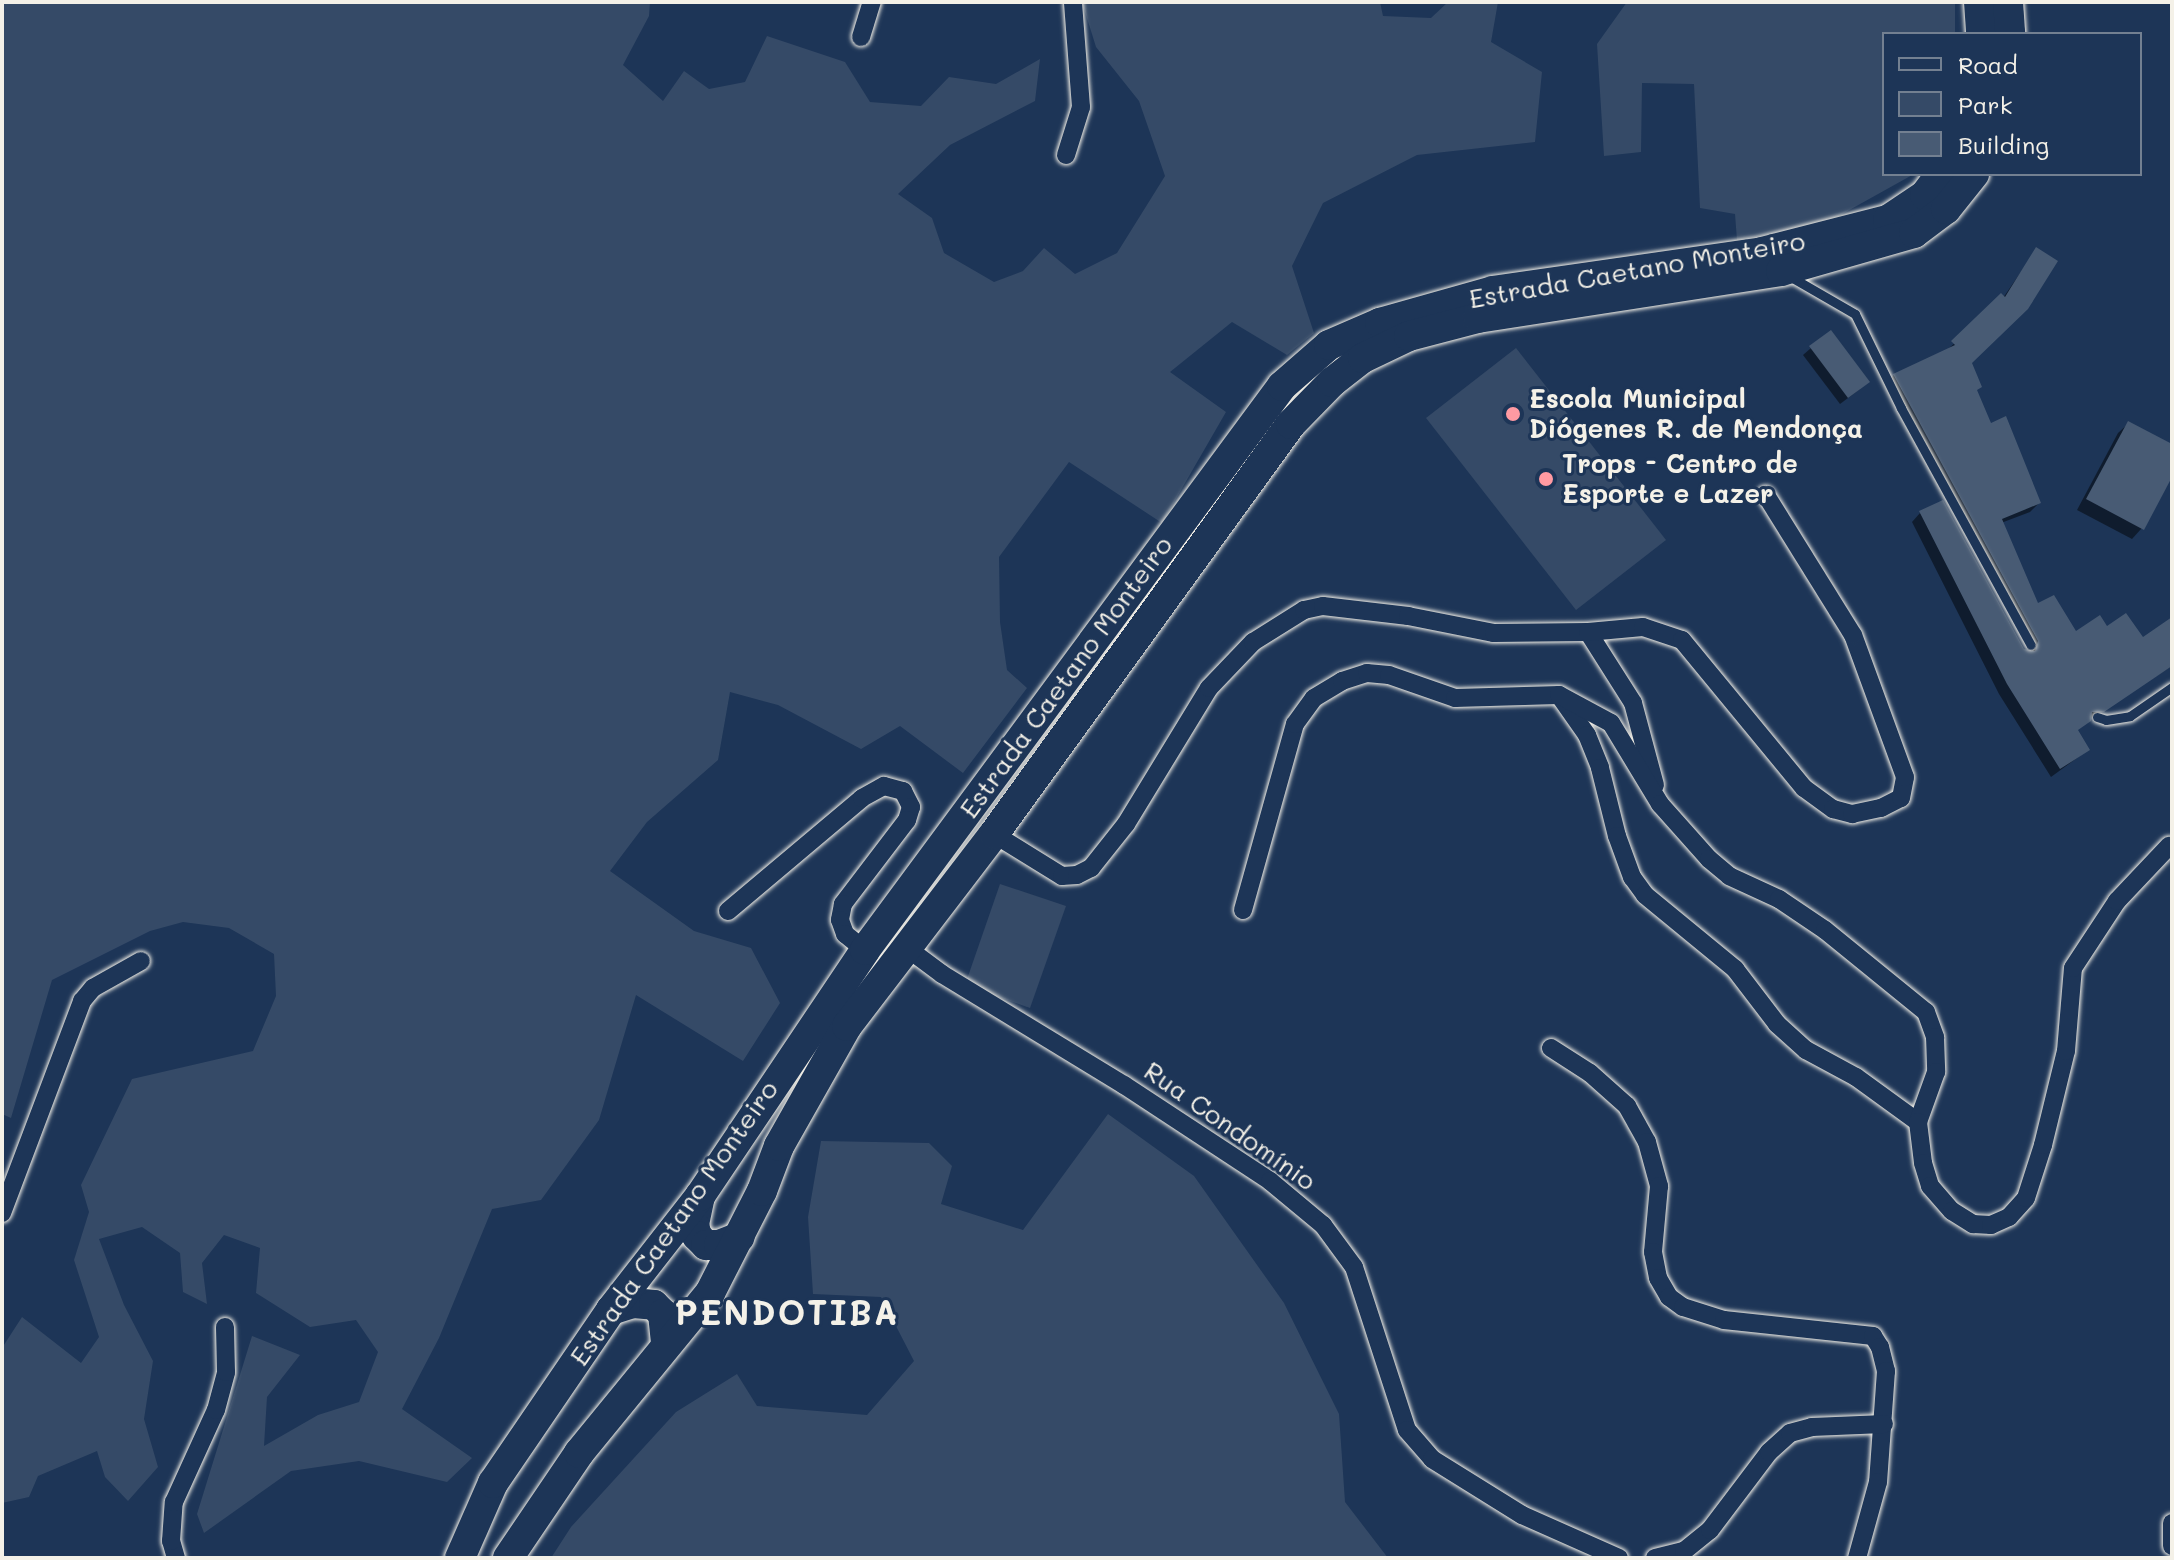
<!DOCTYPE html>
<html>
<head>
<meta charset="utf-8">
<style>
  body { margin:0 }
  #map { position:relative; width:2174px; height:1560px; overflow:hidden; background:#1d3557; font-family:Mali,sans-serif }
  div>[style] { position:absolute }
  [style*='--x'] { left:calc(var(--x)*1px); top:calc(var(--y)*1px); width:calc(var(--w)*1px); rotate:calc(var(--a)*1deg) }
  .green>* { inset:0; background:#354a67 }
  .shadow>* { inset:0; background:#0007 }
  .building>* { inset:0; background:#485b74 }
  .roads { filter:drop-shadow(0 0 2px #f4f1e8) drop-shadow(0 0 2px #f4f1e8) }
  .lane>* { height:9px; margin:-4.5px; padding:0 4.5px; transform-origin:4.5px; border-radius:4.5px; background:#1d3557 }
  .street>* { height:18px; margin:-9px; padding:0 9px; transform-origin:9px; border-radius:9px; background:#1d3557 }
  .primary>* { height:30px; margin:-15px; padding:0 15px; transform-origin:15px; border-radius:15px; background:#1d3557 }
  .dots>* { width:22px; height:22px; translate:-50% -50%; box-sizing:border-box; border:4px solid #1d3557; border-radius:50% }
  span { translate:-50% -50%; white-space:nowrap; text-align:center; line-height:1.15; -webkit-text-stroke:6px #1d3557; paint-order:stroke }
  .street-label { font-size:26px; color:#f4f1e8 }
  .poi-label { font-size:26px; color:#f4f1e8; font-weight:700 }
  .left { translate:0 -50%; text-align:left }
  .district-label { font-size:34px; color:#f4f1e8; font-weight:700; letter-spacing:2px }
  .frame { position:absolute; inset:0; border:4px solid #f4f1e8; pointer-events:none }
  .legend { position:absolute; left:1882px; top:32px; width:260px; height:144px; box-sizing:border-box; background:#1d3557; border:2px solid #738091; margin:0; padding:10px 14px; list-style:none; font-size:24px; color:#f4f1e8 }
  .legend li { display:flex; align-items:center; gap:16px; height:40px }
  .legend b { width:40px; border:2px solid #738091 }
</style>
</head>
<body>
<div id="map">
  <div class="green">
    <div style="clip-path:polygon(2px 2px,650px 2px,649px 16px,623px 65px,663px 101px,684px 71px,709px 89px,745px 82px,767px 36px,845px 62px,870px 102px,921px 106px,949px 77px,996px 84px,1040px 59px,1035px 101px,950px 145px,898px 194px,932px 218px,944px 253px,994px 282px,1023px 271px,1044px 248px,1075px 274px,1117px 253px,1165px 176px,1139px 101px,1096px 47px,1082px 2px,1380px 2px,1383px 16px,1431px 18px,1448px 2px,1498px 2px,1491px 42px,1542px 72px,1535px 142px,1417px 155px,1323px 203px,1292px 266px,1314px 333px,1287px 355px,1232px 322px,1170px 372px,1226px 412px,1162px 523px,1069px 462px,999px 557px,1000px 622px,1007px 670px,1027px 688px,963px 773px,900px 726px,861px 749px,778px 705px,730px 692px,718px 760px,647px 822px,610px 871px,694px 931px,751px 948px,780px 1003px,743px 1061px,636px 995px,599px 1120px,541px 1200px,492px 1209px,439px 1338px,402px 1409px,472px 1458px,447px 1482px,359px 1461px,291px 1471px,204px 1533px,197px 1514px,252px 1336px,300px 1355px,267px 1397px,264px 1446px,318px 1415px,359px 1402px,378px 1352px,356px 1320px,310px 1327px,256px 1293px,260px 1248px,224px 1235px,202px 1263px,207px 1304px,183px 1292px,180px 1253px,142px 1227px,99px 1239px,124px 1305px,153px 1361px,144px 1419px,158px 1467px,128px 1501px,105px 1477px,97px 1451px,38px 1476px,29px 1497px,2px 1503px,2px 1348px,22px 1317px,81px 1363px,99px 1337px,74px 1260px,89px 1212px,81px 1185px,132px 1079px,253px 1051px,276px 996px,274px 954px,229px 928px,183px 922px,150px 931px,52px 980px,11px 1118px,2px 1114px)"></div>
    <div style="clip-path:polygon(1627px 2px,1955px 2px,1955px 34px,1884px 34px,1884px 174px,1914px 174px,1826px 223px,1737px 240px,1735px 214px,1700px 208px,1694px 84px,1642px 83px,1641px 152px,1604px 156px,1597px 44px)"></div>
    <div style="clip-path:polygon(1516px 348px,1666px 540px,1576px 610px,1426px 418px)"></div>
    <div style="clip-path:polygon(1000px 884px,1066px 906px,1030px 1008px,965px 985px)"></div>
    <div style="clip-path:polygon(1108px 1114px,1194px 1176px,1284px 1303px,1339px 1414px,1345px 1502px,1388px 1558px,551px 1558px,571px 1527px,676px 1412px,737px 1374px,757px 1406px,867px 1415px,914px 1361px,881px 1297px,813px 1294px,808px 1217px,821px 1141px,929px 1143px,952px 1166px,941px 1204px,1023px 1230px)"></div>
  </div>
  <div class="shadow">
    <div style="clip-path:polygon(2036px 250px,1970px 363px,1975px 391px,1990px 425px,2039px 503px,2030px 512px,2001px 523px,2037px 606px,2075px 634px,2106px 629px,2142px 639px,2172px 619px,2172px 666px,2089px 719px,2076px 731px,2088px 750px,2051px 777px,1999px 694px,1912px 522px,1920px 513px,2023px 650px,2030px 652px,1885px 384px,1894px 375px,1945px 352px,2003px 298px)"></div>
    <div style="clip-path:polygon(1811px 348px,1860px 389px,1840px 404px,1803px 355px)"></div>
    <div style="clip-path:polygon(2129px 423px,2172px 446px,2172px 473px,2142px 528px,2132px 539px,2077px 510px,2118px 433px)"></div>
  </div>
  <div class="building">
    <div style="clip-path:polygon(2036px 247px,2058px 261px,2028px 309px,1972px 363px,1982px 387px,1977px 390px,1991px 423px,2006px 416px,2041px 503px,2002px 519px,2038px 603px,2054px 595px,2076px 631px,2100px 615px,2107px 626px,2126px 613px,2143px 637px,2172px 617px,2172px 666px,2104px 712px,2092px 712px,2091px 721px,2078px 730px,2090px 750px,2060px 769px,2007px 684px,1919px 511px,1943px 500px,2024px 649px,2035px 651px,2038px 641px,1893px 374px,1955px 345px,1951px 341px,2001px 293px,2005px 297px)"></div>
    <div style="clip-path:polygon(1831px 330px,1870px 382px,1848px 398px,1809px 346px)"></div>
    <div style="clip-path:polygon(2128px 421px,2172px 444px,2172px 477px,2144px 530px,2086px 499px)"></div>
  </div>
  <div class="roads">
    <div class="lane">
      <div style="--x:1791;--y:277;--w:74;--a:30"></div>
      <div style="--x:1855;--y:314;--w:105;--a:63.9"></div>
      <div style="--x:1901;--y:408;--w:270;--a:61.3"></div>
      <div style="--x:2097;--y:717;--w:9;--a:18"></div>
      <div style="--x:2106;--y:720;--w:24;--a:-9"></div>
      <div style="--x:2130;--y:716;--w:51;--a:-34.6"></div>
    </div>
    <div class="street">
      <div style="--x:861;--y:37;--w:37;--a:-73"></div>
      <div style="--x:1066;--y:155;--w:50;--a:-72.6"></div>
      <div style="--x:1081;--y:107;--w:105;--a:-94.4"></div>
      <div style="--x:1588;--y:632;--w:84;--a:57.6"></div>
      <div style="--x:1633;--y:703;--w:85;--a:75"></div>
      <div style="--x:1559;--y:695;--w:49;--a:55"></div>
      <div style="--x:1587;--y:735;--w:35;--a:68"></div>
      <div style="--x:1600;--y:768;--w:70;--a:76"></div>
      <div style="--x:1617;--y:836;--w:44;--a:69.9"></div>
      <div style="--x:1632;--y:877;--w:22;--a:54"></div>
      <div style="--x:1645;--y:895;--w:117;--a:39.4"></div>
      <div style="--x:1735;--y:969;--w:69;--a:52.6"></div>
      <div style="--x:1777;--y:1024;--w:39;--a:42"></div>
      <div style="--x:1806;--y:1050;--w:57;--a:28.4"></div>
      <div style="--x:1856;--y:1077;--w:77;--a:36"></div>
      <div style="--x:994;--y:834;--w:80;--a:31.7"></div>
      <div style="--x:1062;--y:876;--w:15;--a:-4"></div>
      <div style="--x:1077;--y:875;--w:16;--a:-27"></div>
      <div style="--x:1091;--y:868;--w:56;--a:-51.5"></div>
      <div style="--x:1126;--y:824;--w:159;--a:-58.6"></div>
      <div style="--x:1209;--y:688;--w:64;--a:-46.3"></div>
      <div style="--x:1253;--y:642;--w:60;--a:-32.1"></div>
      <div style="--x:1304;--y:610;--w:19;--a:-12"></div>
      <div style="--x:1323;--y:606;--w:86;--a:6.7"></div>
      <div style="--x:1408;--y:616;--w:88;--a:11.2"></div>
      <div style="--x:1494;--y:633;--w:94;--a:-0.6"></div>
      <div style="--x:1588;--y:632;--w:55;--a:-5.2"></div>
      <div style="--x:1643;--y:627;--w:41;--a:18.4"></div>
      <div style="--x:1682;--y:640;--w:192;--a:50.5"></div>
      <div style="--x:1804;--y:788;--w:36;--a:36"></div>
      <div style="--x:1833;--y:809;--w:20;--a:15"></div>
      <div style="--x:1852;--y:814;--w:30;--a:-12"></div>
      <div style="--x:1881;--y:808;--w:22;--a:-27"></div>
      <div style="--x:1901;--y:798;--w:21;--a:-79"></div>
      <div style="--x:1905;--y:777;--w:151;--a:-110.1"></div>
      <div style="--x:1853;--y:635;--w:165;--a:-121.9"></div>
      <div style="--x:1243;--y:910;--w:193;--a:-74.4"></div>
      <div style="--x:1295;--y:724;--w:32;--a:-54"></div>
      <div style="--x:1314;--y:698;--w:33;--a:-31"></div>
      <div style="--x:1342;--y:681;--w:26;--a:-18"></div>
      <div style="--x:1367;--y:673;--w:22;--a:5"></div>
      <div style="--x:1389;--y:675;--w:70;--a:19.2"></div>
      <div style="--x:1455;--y:698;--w:104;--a:-1.7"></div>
      <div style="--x:1559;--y:695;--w:59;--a:28.3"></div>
      <div style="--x:1611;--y:723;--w:95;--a:58.8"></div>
      <div style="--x:1660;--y:804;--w:74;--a:48.3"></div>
      <div style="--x:1709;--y:859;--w:26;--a:40"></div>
      <div style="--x:1729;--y:876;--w:55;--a:24.7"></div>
      <div style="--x:1779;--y:899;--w:55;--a:34"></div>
      <div style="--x:1825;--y:930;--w:130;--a:39.1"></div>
      <div style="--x:1926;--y:1012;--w:27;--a:70"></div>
      <div style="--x:1935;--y:1037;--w:35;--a:88"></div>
      <div style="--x:1936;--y:1072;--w:53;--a:109.8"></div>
      <div style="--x:1918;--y:1122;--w:41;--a:83"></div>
      <div style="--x:1923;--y:1163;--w:24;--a:73"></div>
      <div style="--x:1930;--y:1186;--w:33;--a:49"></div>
      <div style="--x:1952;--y:1211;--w:25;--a:32"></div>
      <div style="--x:1973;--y:1224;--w:18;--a:3"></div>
      <div style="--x:1991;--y:1225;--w:20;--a:-24"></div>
      <div style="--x:2009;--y:1217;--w:25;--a:-48"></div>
      <div style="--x:2026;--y:1198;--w:56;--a:-72.2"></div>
      <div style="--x:2043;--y:1145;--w:97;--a:-76.3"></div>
      <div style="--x:2066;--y:1051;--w:83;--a:-85.2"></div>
      <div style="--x:2073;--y:968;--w:80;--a:-56.7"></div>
      <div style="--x:2117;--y:901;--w:76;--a:-46.6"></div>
      <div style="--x:728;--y:911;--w:175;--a:-40.1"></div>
      <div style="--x:862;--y:798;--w:25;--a:-29"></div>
      <div style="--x:884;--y:786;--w:20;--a:15"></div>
      <div style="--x:903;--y:791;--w:18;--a:63"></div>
      <div style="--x:911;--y:807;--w:14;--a:107"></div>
      <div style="--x:907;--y:820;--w:106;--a:127.3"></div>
      <div style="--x:843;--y:904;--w:16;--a:101"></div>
      <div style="--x:840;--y:920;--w:15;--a:70"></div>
      <div style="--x:845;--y:934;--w:26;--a:39"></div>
      <div style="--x:907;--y:948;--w:44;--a:36.6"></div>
      <div style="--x:942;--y:974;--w:213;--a:31.4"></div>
      <div style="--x:1124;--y:1085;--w:175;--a:33.3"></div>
      <div style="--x:1270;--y:1181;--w:69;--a:39.7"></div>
      <div style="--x:1323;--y:1225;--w:52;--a:53.6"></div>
      <div style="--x:1354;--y:1267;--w:171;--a:72"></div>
      <div style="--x:1407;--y:1430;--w:38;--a:49"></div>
      <div style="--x:1432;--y:1459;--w:106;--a:31.9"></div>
      <div style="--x:1522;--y:1515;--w:106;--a:23.9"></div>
      <div style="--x:1551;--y:1048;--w:46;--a:32.7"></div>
      <div style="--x:1590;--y:1073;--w:50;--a:41.7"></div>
      <div style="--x:1627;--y:1106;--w:41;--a:60.9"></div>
      <div style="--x:1647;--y:1142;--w:46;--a:74.7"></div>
      <div style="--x:1659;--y:1186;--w:66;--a:95.2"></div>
      <div style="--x:1653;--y:1252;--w:26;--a:79"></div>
      <div style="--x:1658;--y:1278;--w:22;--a:60"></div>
      <div style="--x:1669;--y:1297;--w:17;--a:36"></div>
      <div style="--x:1683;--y:1307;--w:43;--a:17.6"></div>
      <div style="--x:1724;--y:1320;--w:150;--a:6.1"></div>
      <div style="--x:1873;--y:1336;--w:13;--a:58"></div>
      <div style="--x:1880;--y:1347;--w:25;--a:76"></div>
      <div style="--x:1886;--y:1371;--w:111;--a:94.1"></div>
      <div style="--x:1878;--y:1482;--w:79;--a:105.4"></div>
      <div style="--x:2;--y:1213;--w:227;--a:-69.3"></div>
      <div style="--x:82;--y:1001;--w:17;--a:-50"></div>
      <div style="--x:93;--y:988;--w:55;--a:-29.4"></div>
      <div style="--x:2172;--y:1523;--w:23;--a:90"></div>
      <div style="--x:176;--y:1558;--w:18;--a:-106"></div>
      <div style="--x:171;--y:1541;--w:39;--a:-86"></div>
      <div style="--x:174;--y:1502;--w:101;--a:-65.5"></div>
      <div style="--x:216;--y:1410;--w:39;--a:-75"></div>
      <div style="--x:226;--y:1372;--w:45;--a:-91.3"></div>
      <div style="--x:1655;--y:1558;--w:30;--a:-14"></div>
      <div style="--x:1684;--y:1551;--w:33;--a:-39"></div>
      <div style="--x:1710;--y:1530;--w:98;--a:-52.9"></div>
      <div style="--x:1769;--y:1452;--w:28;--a:-42"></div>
      <div style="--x:1790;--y:1433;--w:23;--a:-15"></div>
      <div style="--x:1812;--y:1427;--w:72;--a:-2.4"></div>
    </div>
    <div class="primary">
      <div style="--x:1979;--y:2;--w:32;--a:86"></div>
      <div style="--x:2008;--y:2;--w:32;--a:86"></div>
      <div style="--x:700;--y:1196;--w:30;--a:102"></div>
      <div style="--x:694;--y:1225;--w:11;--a:75"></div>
      <div style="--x:697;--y:1236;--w:13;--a:45"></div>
      <div style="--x:706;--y:1245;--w:13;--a:0"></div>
      <div style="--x:719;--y:1245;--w:22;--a:-21"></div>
      <div style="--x:611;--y:1310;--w:23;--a:-18"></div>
      <div style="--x:633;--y:1303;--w:21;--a:5"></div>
      <div style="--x:654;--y:1305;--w:13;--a:45"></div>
      <div style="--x:663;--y:1314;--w:30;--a:84"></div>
      <div style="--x:460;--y:1558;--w:82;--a:-66.3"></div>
      <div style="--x:493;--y:1483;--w:209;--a:-55.7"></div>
      <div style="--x:611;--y:1310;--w:145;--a:-52"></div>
      <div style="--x:700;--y:1196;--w:296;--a:-56.1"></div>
      <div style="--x:865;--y:950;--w:701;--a:-53.52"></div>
      <div style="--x:1282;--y:386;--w:62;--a:-41.1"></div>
      <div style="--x:1329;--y:345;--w:56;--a:-23.3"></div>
      <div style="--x:1380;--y:323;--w:117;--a:-15.8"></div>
      <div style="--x:1493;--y:291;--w:272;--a:-8.2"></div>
      <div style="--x:1762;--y:252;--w:130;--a:-14.3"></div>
      <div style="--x:1888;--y:220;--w:45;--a:-34"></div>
      <div style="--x:1925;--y:195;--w:26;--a:-53"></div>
      <div style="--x:508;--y:1558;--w:127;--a:-55.9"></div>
      <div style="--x:579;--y:1453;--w:207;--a:-50.7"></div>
      <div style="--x:710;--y:1293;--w:114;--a:-63"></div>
      <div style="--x:762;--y:1191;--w:48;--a:-69.3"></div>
      <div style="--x:779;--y:1146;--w:138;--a:-60.5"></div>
      <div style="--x:847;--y:1026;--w:242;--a:-52.6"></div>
      <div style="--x:994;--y:834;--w:506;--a:-54.08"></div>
      <div style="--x:1291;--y:424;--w:59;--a:-45.7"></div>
      <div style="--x:1332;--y:382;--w:39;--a:-38"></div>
      <div style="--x:1363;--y:358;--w:51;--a:-25.6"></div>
      <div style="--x:1409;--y:336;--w:71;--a:-14.6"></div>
      <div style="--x:1478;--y:318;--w:307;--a:-8.8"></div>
      <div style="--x:1781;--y:271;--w:138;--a:-15.9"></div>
      <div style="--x:1914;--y:233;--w:40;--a:-37"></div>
      <div style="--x:1946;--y:209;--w:45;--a:-51.3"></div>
    </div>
  </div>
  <div class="dots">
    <div style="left:1513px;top:414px;background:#ff9aa2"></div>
    <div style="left:1546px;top:479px;background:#ff9aa2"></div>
  </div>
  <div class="street-label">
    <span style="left:1637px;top:270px;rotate:-10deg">Estrada Caetano Monteiro</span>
    <span style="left:1066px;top:677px;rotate:-54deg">Estrada Caetano Monteiro</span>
    <span style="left:1230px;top:1126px;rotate:35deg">Rua Condomínio</span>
    <span style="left:674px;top:1223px;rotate:-55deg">Estrada Caetano Monteiro</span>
  </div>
  <div class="poi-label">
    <span class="left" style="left:1529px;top:414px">Escola Municipal<br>Diógenes R. de Mendonça</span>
    <span class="left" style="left:1562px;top:479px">Trops - Centro de<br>Esporte e Lazer</span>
  </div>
  <div class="district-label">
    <span style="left:787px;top:1312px">PENDOTIBA</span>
  </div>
  <div class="frame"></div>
  <ul class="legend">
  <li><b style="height:10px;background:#1d3557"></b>Road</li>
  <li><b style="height:22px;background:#354a67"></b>Park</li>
  <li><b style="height:22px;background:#485b74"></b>Building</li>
  </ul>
</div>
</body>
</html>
